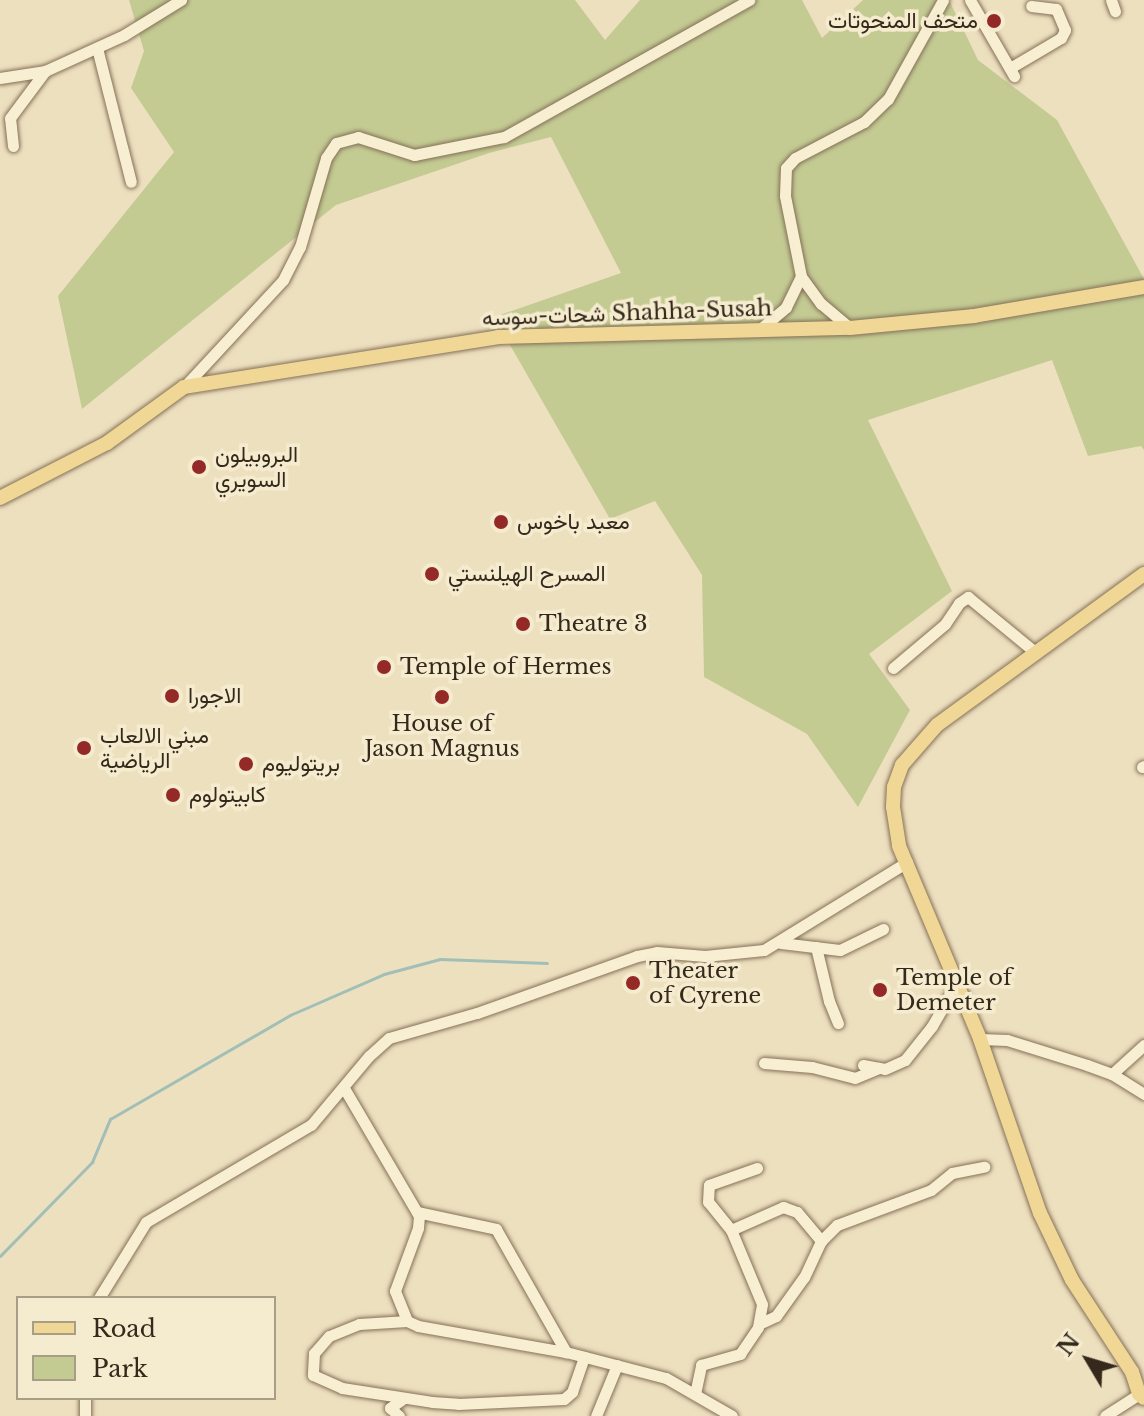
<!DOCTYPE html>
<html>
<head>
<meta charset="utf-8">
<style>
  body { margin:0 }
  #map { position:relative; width:1144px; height:1416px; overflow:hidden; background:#ede0bf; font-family:"Libre Baskerville",Vazirmatn,serif }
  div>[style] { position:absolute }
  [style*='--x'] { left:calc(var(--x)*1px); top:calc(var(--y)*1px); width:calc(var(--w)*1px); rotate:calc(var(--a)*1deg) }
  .green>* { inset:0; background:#c3cb93 }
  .stream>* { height:3px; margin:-1.5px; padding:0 1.5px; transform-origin:1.5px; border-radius:1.5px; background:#a2bfb7 }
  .roads { filter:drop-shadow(0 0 2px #857158) drop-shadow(0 0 2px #857158) }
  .minor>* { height:11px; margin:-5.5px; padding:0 5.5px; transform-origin:5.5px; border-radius:5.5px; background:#f8eed2 }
  .major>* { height:14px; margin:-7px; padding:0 7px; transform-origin:7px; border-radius:7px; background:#f1d796 }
  .dots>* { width:22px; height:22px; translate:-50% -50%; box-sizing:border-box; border:4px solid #f5ebce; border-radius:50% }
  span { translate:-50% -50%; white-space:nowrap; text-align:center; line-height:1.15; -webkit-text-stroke:7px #f5ebce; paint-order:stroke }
  .poi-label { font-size:22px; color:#35291c }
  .right { translate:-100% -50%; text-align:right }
  .left { translate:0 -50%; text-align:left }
  .street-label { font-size:22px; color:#35291c }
  .legend { position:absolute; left:16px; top:1296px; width:260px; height:104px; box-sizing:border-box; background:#f5ebce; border:2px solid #a89d87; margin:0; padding:10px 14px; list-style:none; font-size:24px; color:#35291c }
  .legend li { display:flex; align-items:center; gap:16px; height:40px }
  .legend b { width:40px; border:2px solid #a89d87 }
  .north { position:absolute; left:1048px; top:1320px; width:80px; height:80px; -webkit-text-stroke:6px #f5ebce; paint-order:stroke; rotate:308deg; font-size:22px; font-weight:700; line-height:32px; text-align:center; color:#35291c }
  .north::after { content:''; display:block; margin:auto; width:28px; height:36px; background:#35291c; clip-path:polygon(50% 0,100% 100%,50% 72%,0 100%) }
</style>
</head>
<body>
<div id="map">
  <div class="green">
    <div style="clip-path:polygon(129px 0,575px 0,605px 40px,640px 0,802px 0,822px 38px,863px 0,949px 0,978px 60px,1057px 120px,1144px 279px,1144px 450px,1141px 446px,1088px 456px,1052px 360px,868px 420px,952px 591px,869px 654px,910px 710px,858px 807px,807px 734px,704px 677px,702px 575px,655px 501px,610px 519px,494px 317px,621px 273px,551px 137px,489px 153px,336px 205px,82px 409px,58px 296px,174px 152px,131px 88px,144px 51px)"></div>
  </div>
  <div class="stream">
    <div style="--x:0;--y:1256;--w:132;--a:-45.6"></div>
    <div style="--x:92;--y:1162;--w:47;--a:-67.3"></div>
    <div style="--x:110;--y:1119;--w:208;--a:-30"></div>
    <div style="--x:290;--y:1015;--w:103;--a:-23.6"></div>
    <div style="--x:384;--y:974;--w:58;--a:-15"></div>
    <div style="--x:440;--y:959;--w:107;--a:2.1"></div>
  </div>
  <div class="roads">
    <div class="minor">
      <div style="--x:970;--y:0;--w:88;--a:59.9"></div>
      <div style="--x:1111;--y:0;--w:12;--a:70"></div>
      <div style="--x:97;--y:48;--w:138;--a:75.8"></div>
      <div style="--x:1010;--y:68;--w:59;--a:-30.5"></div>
      <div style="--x:1061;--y:38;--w:9;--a:-63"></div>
      <div style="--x:1065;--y:30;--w:23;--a:-113"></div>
      <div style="--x:1056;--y:9;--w:25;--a:-173"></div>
      <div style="--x:0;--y:78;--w:46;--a:-8.8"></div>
      <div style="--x:45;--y:71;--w:87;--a:-24.5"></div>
      <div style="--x:124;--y:35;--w:67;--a:-31.6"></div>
      <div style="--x:13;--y:146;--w:28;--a:-96"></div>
      <div style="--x:10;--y:118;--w:59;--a:-53.3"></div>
      <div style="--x:850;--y:328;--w:38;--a:-140"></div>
      <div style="--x:821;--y:304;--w:34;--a:-126"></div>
      <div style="--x:801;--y:276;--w:82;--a:-101.3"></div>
      <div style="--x:785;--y:196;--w:28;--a:-88"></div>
      <div style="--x:786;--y:168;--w:13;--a:-48"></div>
      <div style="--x:795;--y:158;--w:78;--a:-27.6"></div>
      <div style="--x:864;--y:122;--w:33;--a:-44"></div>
      <div style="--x:888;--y:99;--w:113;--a:-60.9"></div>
      <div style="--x:759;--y:330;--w:35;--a:-40"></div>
      <div style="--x:786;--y:307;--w:34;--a:-64"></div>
      <div style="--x:184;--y:387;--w:146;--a:-47.2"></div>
      <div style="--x:283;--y:280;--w:37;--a:-63"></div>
      <div style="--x:300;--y:247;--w:93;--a:-73.7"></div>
      <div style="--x:326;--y:158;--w:18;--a:-56"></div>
      <div style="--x:336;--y:143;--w:23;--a:-15"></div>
      <div style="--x:358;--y:137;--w:59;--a:17.8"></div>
      <div style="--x:414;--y:155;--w:92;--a:-11.3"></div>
      <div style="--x:504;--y:137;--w:281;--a:-29.2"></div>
      <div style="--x:893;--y:668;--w:68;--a:-40.2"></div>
      <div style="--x:945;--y:624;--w:25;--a:-56"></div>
      <div style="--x:959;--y:603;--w:11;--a:-34"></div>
      <div style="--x:968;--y:597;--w:87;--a:39.4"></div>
      <div style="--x:1142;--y:767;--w:2;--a:-27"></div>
      <div style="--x:781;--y:943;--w:59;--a:6.8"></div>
      <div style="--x:840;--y:950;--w:48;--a:-26"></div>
      <div style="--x:816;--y:947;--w:56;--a:76.5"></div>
      <div style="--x:829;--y:1001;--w:24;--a:68"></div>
      <div style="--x:980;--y:1039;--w:27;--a:2"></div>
      <div style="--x:1007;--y:1040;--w:84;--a:17.4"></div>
      <div style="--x:1087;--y:1065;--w:27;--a:20"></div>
      <div style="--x:1112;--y:1074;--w:38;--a:32"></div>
      <div style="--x:764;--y:1063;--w:48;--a:4.8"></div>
      <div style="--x:812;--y:1067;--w:44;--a:14.3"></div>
      <div style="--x:855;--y:1078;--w:26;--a:-23"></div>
      <div style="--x:863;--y:1065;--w:22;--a:10"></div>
      <div style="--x:885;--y:1069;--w:22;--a:-24"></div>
      <div style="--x:905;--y:1060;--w:43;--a:-51.5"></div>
      <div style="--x:932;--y:1026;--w:52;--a:-60"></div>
      <div style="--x:1112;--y:1074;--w:43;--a:-42.2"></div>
      <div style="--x:344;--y:1088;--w:148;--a:59.6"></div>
      <div style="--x:419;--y:1216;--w:12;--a:95"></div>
      <div style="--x:418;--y:1228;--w:67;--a:110.1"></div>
      <div style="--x:395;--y:1291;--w:32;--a:68"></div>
      <div style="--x:407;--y:1321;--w:12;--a:24"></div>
      <div style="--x:418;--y:1326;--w:150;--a:10"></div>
      <div style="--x:566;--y:1352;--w:103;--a:14.6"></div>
      <div style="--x:666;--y:1378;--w:76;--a:29.9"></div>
      <div style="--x:417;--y:1212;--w:81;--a:12.1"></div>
      <div style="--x:496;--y:1229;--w:142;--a:60.4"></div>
      <div style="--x:731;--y:1230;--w:57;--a:-23.9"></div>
      <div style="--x:783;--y:1207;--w:15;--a:20"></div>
      <div style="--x:797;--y:1212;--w:38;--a:50"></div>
      <div style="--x:821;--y:1241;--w:40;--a:115"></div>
      <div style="--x:804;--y:1277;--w:48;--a:125.7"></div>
      <div style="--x:776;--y:1316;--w:19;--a:155"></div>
      <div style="--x:821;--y:1241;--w:23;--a:-45"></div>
      <div style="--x:837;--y:1225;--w:100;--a:-20.4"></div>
      <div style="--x:931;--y:1190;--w:27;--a:-39"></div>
      <div style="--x:952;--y:1173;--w:33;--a:-11"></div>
      <div style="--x:99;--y:1298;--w:89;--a:-58.3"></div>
      <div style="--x:146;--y:1222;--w:191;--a:-30.5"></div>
      <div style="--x:311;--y:1125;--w:90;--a:-50"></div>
      <div style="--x:369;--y:1056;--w:27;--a:-42"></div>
      <div style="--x:389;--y:1038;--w:91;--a:-15.9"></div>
      <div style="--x:477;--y:1013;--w:170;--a:-19.6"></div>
      <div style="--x:637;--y:956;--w:20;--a:-11"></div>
      <div style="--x:657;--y:952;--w:48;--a:4.8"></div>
      <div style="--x:705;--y:956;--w:59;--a:-5.8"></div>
      <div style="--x:764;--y:950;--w:168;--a:-31.6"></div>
      <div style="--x:407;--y:1321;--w:48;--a:176.4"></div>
      <div style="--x:359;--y:1324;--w:32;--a:158"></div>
      <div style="--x:329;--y:1336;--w:23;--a:131"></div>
      <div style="--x:314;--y:1353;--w:22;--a:93"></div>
      <div style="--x:313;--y:1375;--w:32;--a:24"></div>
      <div style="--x:342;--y:1388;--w:91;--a:8.8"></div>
      <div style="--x:432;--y:1402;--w:26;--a:4"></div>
      <div style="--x:458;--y:1404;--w:106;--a:-2.7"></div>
      <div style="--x:564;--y:1399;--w:11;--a:-41"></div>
      <div style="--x:572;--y:1392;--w:37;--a:-71"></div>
      <div style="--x:695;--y:1394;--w:30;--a:-78"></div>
      <div style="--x:701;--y:1365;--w:41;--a:-15.8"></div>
      <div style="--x:740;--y:1354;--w:32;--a:-56"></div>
      <div style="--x:758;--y:1327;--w:23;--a:-80"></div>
      <div style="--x:762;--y:1304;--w:80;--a:-112.7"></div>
      <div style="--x:731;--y:1230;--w:36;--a:-129"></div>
      <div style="--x:708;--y:1202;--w:17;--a:-87"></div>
      <div style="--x:709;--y:1185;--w:51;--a:-19.5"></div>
      <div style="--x:85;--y:1416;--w:18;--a:-90"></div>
      <div style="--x:399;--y:1416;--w:12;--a:-138"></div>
      <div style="--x:390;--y:1408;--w:17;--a:-36"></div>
      <div style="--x:596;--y:1416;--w:55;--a:-67.6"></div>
      <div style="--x:1105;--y:1416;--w:40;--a:-32.9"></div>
    </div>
    <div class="major">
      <div style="--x:0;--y:498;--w:120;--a:-27.2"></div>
      <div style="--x:107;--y:443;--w:95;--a:-36"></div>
      <div style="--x:184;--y:387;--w:318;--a:-9"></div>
      <div style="--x:498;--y:337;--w:352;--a:-1.5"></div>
      <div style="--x:850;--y:328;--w:125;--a:-5.5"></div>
      <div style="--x:974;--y:316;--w:172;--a:-9.7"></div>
      <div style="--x:1144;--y:574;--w:256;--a:143.9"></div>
      <div style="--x:937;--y:725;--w:53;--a:131.2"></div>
      <div style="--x:902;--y:765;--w:23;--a:110"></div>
      <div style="--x:894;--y:787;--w:20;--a:93"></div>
      <div style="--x:893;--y:807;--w:39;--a:81"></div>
      <div style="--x:899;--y:846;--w:209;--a:67.2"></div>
      <div style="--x:980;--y:1039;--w:184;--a:71"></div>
      <div style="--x:1040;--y:1213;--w:74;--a:64.5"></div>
      <div style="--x:1072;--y:1280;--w:110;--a:56.9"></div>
      <div style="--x:1132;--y:1372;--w:23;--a:72"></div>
      <div style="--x:1139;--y:1394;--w:6;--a:39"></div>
    </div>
  </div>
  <div class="dots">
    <div style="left:994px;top:21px;background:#932a28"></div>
    <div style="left:199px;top:467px;background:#932a28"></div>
    <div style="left:501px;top:522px;background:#932a28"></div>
    <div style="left:432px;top:574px;background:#932a28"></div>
    <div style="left:523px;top:624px;background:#932a28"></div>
    <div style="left:384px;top:667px;background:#932a28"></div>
    <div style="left:172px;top:696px;background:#932a28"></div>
    <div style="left:442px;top:697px;background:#932a28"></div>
    <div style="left:84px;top:748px;background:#932a28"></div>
    <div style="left:246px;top:764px;background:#932a28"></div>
    <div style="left:173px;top:795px;background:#932a28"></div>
    <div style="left:633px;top:983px;background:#932a28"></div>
    <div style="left:880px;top:990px;background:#932a28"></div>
  </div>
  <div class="poi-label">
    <span class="right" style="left:978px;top:21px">متحف المنحوتات</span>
    <span class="left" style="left:215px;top:467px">البروبيلون<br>السويري</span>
    <span class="left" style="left:517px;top:522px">معبد باخوس</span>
    <span class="left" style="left:448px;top:574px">المسرح الهيلنستي</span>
    <span class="left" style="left:539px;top:624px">Theatre 3</span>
    <span class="left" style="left:400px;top:667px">Temple of Hermes</span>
    <span class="left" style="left:188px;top:696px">الاجورا</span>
    <span style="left:442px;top:736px">House of<br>Jason Magnus</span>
    <span class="left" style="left:100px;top:748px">مبني الالعاب<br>الرياضية</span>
    <span class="left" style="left:262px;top:764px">بريتوليوم</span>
    <span class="left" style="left:189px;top:795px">كابيتولوم</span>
    <span class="left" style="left:649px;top:983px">Theater<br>of Cyrene</span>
    <span class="left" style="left:896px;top:990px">Temple of<br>Demeter</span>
  </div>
  <div class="street-label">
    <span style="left:627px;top:313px;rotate:-2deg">شحات-سوسه Shahha-Susah</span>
  </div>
  <ul class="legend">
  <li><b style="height:10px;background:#f1d796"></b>Road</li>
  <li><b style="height:22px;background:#c3cb93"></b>Park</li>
  </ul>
  <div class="north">N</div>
</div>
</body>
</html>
